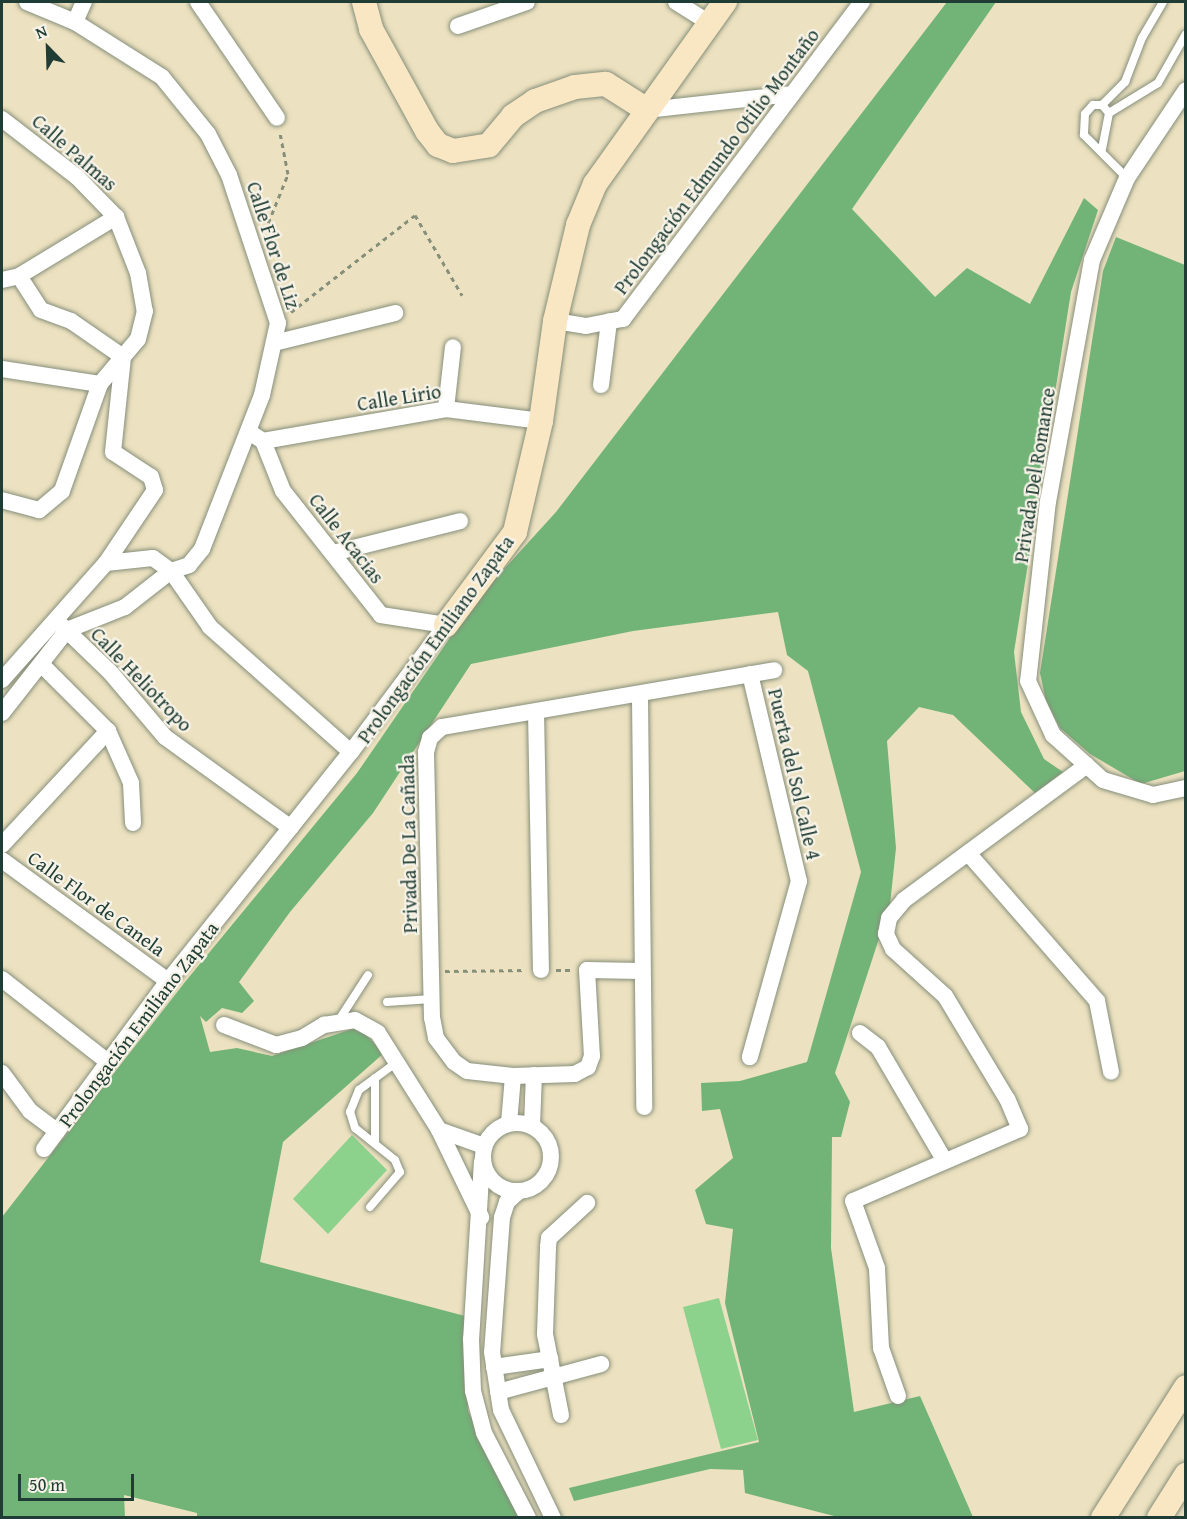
<!DOCTYPE html>
<html>
<head>
<meta charset="utf-8">
<style>
  body { margin:0 }
  #map { position:relative; width:1187px; height:1519px; overflow:hidden; background:#ece1c0; font-family:"Gentium Book Plus",serif }
  div>[style] { position:absolute }
  [style*='--x'] { left:calc(var(--x)*1px); top:calc(var(--y)*1px); width:calc(var(--w)*1px); rotate:calc(var(--a)*1deg) }
  .green>* { inset:0; background:#8dd28c }
  .forest>* { inset:0; background:#72b478 }
  .path>* { height:3px; margin-top:-1.5px; transform-origin:0; background:repeating-linear-gradient(90deg,#868f7a 0 4.5px,transparent 0 9px) }
  .roads { filter:drop-shadow(0 0 2px #868f7a) drop-shadow(0 0 2px #868f7a) }
  .lane>* { height:8px; margin:-4px; padding:0 4px; transform-origin:4px; border-radius:4px; background:#fff }
  .street>* { height:16px; margin:-8px; padding:0 8px; transform-origin:8px; border-radius:8px; background:#fff }
  .street>.ring { margin:-8px; padding:0; box-sizing:content-box; background:none; border:16px solid #fff; border-radius:50% }
  .secondary>* { height:24px; margin:-12px; padding:0 12px; transform-origin:12px; border-radius:12px; background:#f9e7c3 }
  span { translate:-50% -50%; white-space:nowrap; text-align:center; line-height:1.15; -webkit-text-stroke:4.5px #f7f3e8; paint-order:stroke }
  .street-label { font-size:20px; color:#1f3d34 }
  .frame { position:absolute; inset:0; border:3px solid #1f3d34; pointer-events:none }
  .north { position:absolute; left:18px; top:18px; width:60px; height:60px; -webkit-text-stroke:4px #f7f3e8; paint-order:stroke; rotate:337deg; font-size:16px; font-weight:700; line-height:24px; text-align:center; color:#1f3d34 }
  .north::after { content:''; display:block; margin:auto; width:21px; height:27px; background:#1f3d34; clip-path:polygon(50% 0,100% 100%,50% 72%,0 100%) }
  .scale { position:absolute; left:18px; top:1474px; width:116px; height:27px; box-sizing:border-box; border:3px solid #1f3d34; border-top:0; padding-left:8px; font-size:18px; line-height:21px; white-space:nowrap; color:#1f3d34; -webkit-text-stroke:4px #f7f3e8; paint-order:stroke }
</style>
</head>
<body>
<div id="map">
  <div class="green">
    <div style="clip-path:polygon(352px 1135px,387px 1170px,328px 1234px,293px 1199px)"></div>
    <div style="clip-path:polygon(719px 1298px,758px 1440px,721px 1449px,683px 1307px)"></div>
  </div>
  <div class="forest">
    <div style="clip-path:polygon(947px 2px,996px 2px,852px 209px,935px 297px,967px 268px,1030px 304px,1084px 198px,1098px 210px,1071px 292px,1014px 652px,1021px 712px,1044px 759px,1063px 772px,1035px 793px,953px 715px,919px 707px,887px 741px,896px 848px,890px 905px,835px 1073px,850px 1102px,841px 1137px,832px 1137px,831px 1248px,854px 1412px,920px 1396px,973px 1517px,838px 1517px,745px 1493px,743px 1470px,710px 1469px,574px 1501px,569px 1488px,759px 1442px,725px 1303px,733px 1229px,706px 1224px,695px 1190px,733px 1158px,720px 1109px,702px 1111px,701px 1083px,740px 1081px,807px 1062px,861px 872px,808px 671px,787px 655px,778px 612px,633px 631px,471px 664px,373px 813px,290px 912px,239px 982px,254px 1001px,242px 1013px,222px 1008px,206px 1022px,200px 1016px,210px 1052px,237px 1048px,272px 1056px,358px 1027px,384px 1053px,283px 1142px,260px 1262px,465px 1316px,468px 1411px,520px 1517px,197px 1517px,197px 1513px,124px 1495px,125px 1517px,2px 1517px,2px 1217px,185px 982px,357px 773px,476px 600px,556px 512px)"></div>
    <div style="clip-path:polygon(1116px 237px,1185px 265px,1185px 771px,1141px 784px,1090px 754px,1060px 728px,1046px 701px,1040px 673px,1103px 271px)"></div>
  </div>
  <div class="path">
    <div style="--x:265;--y:231;--w:61;--a:-68"></div>
    <div style="--x:288;--y:174;--w:42;--a:-101"></div>
    <div style="--x:291;--y:312;--w:157;--a:-38"></div>
    <div style="--x:415;--y:215;--w:93;--a:59.6"></div>
    <div style="--x:556;--y:970;--w:18;--a:0"></div>
    <div style="--x:445;--y:971;--w:81;--a:-0.7"></div>
  </div>
  <div class="roads">
    <div class="lane">
      <div style="--x:1102;--y:105;--w:33;--a:-45"></div>
      <div style="--x:1125;--y:82;--w:47;--a:-68.9"></div>
      <div style="--x:1142;--y:38;--w:42;--a:-59.7"></div>
      <div style="--x:1109;--y:113;--w:57;--a:-31.5"></div>
      <div style="--x:1158;--y:83;--w:56;--a:-60.3"></div>
      <div style="--x:1102;--y:149;--w:37;--a:-79"></div>
      <div style="--x:1109;--y:113;--w:11;--a:-131"></div>
      <div style="--x:1102;--y:105;--w:9;--a:180"></div>
      <div style="--x:1093;--y:105;--w:12;--a:132"></div>
      <div style="--x:1085;--y:114;--w:21;--a:93"></div>
      <div style="--x:1084;--y:135;--w:61;--a:45"></div>
      <div style="--x:387;--y:1002;--w:45;--a:-3.8"></div>
      <div style="--x:337;--y:1023;--w:57;--a:-57.1"></div>
      <div style="--x:375;--y:1143;--w:65;--a:-90"></div>
      <div style="--x:370;--y:1207;--w:46;--a:-49.4"></div>
      <div style="--x:400;--y:1172;--w:13;--a:-113"></div>
      <div style="--x:395;--y:1160;--w:51;--a:-141.3"></div>
      <div style="--x:355;--y:1128;--w:17;--a:-107"></div>
      <div style="--x:350;--y:1112;--w:24;--a:-68"></div>
      <div style="--x:359;--y:1090;--w:47;--a:-36.4"></div>
    </div>
    <div class="street">
      <div style="--x:198;--y:2;--w:140;--a:55.7"></div>
      <div style="--x:676;--y:2;--w:39;--a:32"></div>
      <div style="--x:75;--y:22;--w:22;--a:-66"></div>
      <div style="--x:458;--y:26;--w:73;--a:-19.2"></div>
      <div style="--x:1186;--y:90;--w:106;--a:123.8"></div>
      <div style="--x:1127;--y:178;--w:89;--a:113.1"></div>
      <div style="--x:1092;--y:260;--w:245;--a:100.3"></div>
      <div style="--x:1048;--y:501;--w:181;--a:96.3"></div>
      <div style="--x:1028;--y:681;--w:60;--a:65.2"></div>
      <div style="--x:1053;--y:735;--w:67;--a:42"></div>
      <div style="--x:1103;--y:780;--w:52;--a:16.7"></div>
      <div style="--x:1153;--y:795;--w:34;--a:-12"></div>
      <div style="--x:647;--y:110;--w:146;--a:-6.3"></div>
      <div style="--x:2;--y:119;--w:95;--a:37.7"></div>
      <div style="--x:77;--y:177;--w:56;--a:45.7"></div>
      <div style="--x:116;--y:217;--w:60;--a:68.6"></div>
      <div style="--x:138;--y:273;--w:39;--a:80"></div>
      <div style="--x:145;--y:311;--w:29;--a:104"></div>
      <div style="--x:138;--y:339;--w:59;--a:130.2"></div>
      <div style="--x:100;--y:384;--w:114;--a:109.6"></div>
      <div style="--x:62;--y:491;--w:30;--a:140"></div>
      <div style="--x:39;--y:510;--w:38;--a:-165"></div>
      <div style="--x:19;--y:276;--w:40;--a:57.1"></div>
      <div style="--x:41;--y:310;--w:32;--a:20"></div>
      <div style="--x:71;--y:321;--w:63;--a:34.7"></div>
      <div style="--x:2;--y:280;--w:17;--a:-13"></div>
      <div style="--x:19;--y:276;--w:114;--a:-31.3"></div>
      <div style="--x:555;--y:321;--w:31;--a:9"></div>
      <div style="--x:586;--y:326;--w:38;--a:-11"></div>
      <div style="--x:623;--y:319;--w:397;--a:-53"></div>
      <div style="--x:274;--y:343;--w:125;--a:-13.9"></div>
      <div style="--x:2;--y:369;--w:99;--a:8.7"></div>
      <div style="--x:601;--y:385;--w:64;--a:-82.8"></div>
      <div style="--x:446;--y:409;--w:62;--a:-83.6"></div>
      <div style="--x:263;--y:441;--w:186;--a:-9.9"></div>
      <div style="--x:446;--y:409;--w:96;--a:7.2"></div>
      <div style="--x:333;--y:553;--w:131;--a:-14.1"></div>
      <div style="--x:106;--y:563;--w:47;--a:-6.1"></div>
      <div style="--x:153;--y:558;--w:22;--a:36"></div>
      <div style="--x:171;--y:571;--w:68;--a:55.1"></div>
      <div style="--x:210;--y:627;--w:188;--a:41.6"></div>
      <div style="--x:59;--y:623;--w:71;--a:43.9"></div>
      <div style="--x:110;--y:672;--w:85;--a:49.8"></div>
      <div style="--x:165;--y:737;--w:155;--a:35.8"></div>
      <div style="--x:41;--y:664;--w:95;--a:45"></div>
      <div style="--x:108;--y:731;--w:57;--a:66.1"></div>
      <div style="--x:131;--y:783;--w:40;--a:87.1"></div>
      <div style="--x:750;--y:674;--w:213;--a:76.7"></div>
      <div style="--x:799;--y:881;--w:183;--a:105.6"></div>
      <div style="--x:2;--y:680;--w:157;--a:-48.4"></div>
      <div style="--x:106;--y:563;--w:88;--a:-56.1"></div>
      <div style="--x:155;--y:490;--w:14;--a:-107"></div>
      <div style="--x:151;--y:477;--w:45;--a:-146.7"></div>
      <div style="--x:113;--y:452;--w:96;--a:-84"></div>
      <div style="--x:640;--y:696;--w:411;--a:89.4"></div>
      <div style="--x:536;--y:712;--w:258;--a:88.9"></div>
      <div style="--x:2;--y:713;--w:105;--a:-51.9"></div>
      <div style="--x:67;--y:630;--w:62;--a:-21.6"></div>
      <div style="--x:125;--y:607;--w:58;--a:-38"></div>
      <div style="--x:171;--y:571;--w:19;--a:-18"></div>
      <div style="--x:189;--y:565;--w:21;--a:-51"></div>
      <div style="--x:202;--y:549;--w:165;--a:-68.7"></div>
      <div style="--x:262;--y:395;--w:74;--a:-77.5"></div>
      <div style="--x:278;--y:323;--w:156;--a:-108.3"></div>
      <div style="--x:229;--y:175;--w:46;--a:-117.1"></div>
      <div style="--x:208;--y:134;--w:73;--a:-128.9"></div>
      <div style="--x:162;--y:77;--w:103;--a:-147.7"></div>
      <div style="--x:75;--y:22;--w:52;--a:-157.4"></div>
      <div style="--x:2;--y:845;--w:156;--a:-47.1"></div>
      <div style="--x:968;--y:853;--w:196;--a:48.9"></div>
      <div style="--x:1097;--y:1001;--w:72;--a:78.8"></div>
      <div style="--x:2;--y:860;--w:205;--a:36.1"></div>
      <div style="--x:641;--y:971;--w:54;--a:-178.9"></div>
      <div style="--x:587;--y:970;--w:86;--a:86.7"></div>
      <div style="--x:592;--y:1056;--w:12;--a:110"></div>
      <div style="--x:588;--y:1067;--w:15;--a:152"></div>
      <div style="--x:575;--y:1074;--w:62;--a:178.2"></div>
      <div style="--x:513;--y:1076;--w:46;--a:-173.8"></div>
      <div style="--x:467;--y:1071;--w:16;--a:-145"></div>
      <div style="--x:454;--y:1062;--w:30;--a:-127"></div>
      <div style="--x:436;--y:1038;--w:20;--a:-101"></div>
      <div style="--x:432;--y:1018;--w:266;--a:-91.3"></div>
      <div style="--x:426;--y:752;--w:15;--a:-74"></div>
      <div style="--x:430;--y:738;--w:16;--a:-43"></div>
      <div style="--x:442;--y:727;--w:337;--a:-9.7"></div>
      <div style="--x:2;--y:979;--w:135;--a:38.1"></div>
      <div style="--x:224;--y:1025;--w:56;--a:21"></div>
      <div style="--x:276;--y:1045;--w:27;--a:-15"></div>
      <div style="--x:302;--y:1038;--w:26;--a:-31"></div>
      <div style="--x:324;--y:1025;--w:31;--a:-9"></div>
      <div style="--x:355;--y:1020;--w:26;--a:29"></div>
      <div style="--x:378;--y:1033;--w:115;--a:57.8"></div>
      <div style="--x:439;--y:1130;--w:97;--a:64.2"></div>
      <div style="--x:860;--y:1033;--w:23;--a:38"></div>
      <div style="--x:878;--y:1047;--w:132;--a:59.6"></div>
      <div style="--x:2;--y:1073;--w:47;--a:53.6"></div>
      <div style="--x:30;--y:1111;--w:34;--a:37"></div>
      <div class="ring" style="left:483px;top:1123px;width:52px;height:52px"></div>
      <div style="--x:509;--y:1123;--w:47;--a:-85.1"></div>
      <div style="--x:532;--y:1126;--w:51;--a:-87.8"></div>
      <div style="--x:439;--y:1130;--w:48;--a:19.6"></div>
      <div style="--x:44;--y:1149;--w:209;--a:-53.6"></div>
      <div style="--x:168;--y:981;--w:293;--a:-51.4"></div>
      <div style="--x:351;--y:752;--w:159;--a:-53.2"></div>
      <div style="--x:446;--y:625;--w:66;--a:-171.3"></div>
      <div style="--x:381;--y:615;--w:158;--a:-128.3"></div>
      <div style="--x:283;--y:491;--w:54;--a:-111.8"></div>
      <div style="--x:263;--y:441;--w:17;--a:-147"></div>
      <div style="--x:482;--y:1161;--w:178;--a:93.5"></div>
      <div style="--x:471;--y:1339;--w:52;--a:87.8"></div>
      <div style="--x:473;--y:1391;--w:43;--a:75.3"></div>
      <div style="--x:484;--y:1433;--w:96;--a:62.6"></div>
      <div style="--x:518;--y:1192;--w:15;--a:138"></div>
      <div style="--x:507;--y:1202;--w:16;--a:108"></div>
      <div style="--x:502;--y:1217;--w:135;--a:94.2"></div>
      <div style="--x:492;--y:1352;--w:59;--a:81.2"></div>
      <div style="--x:501;--y:1410;--w:120;--a:64.3"></div>
      <div style="--x:494;--y:1367;--w:57;--a:-8.1"></div>
      <div style="--x:498;--y:1392;--w:107;--a:-15.2"></div>
      <div style="--x:898;--y:1396;--w:51;--a:-109.5"></div>
      <div style="--x:881;--y:1348;--w:80;--a:-92.9"></div>
      <div style="--x:877;--y:1268;--w:71;--a:-109.7"></div>
      <div style="--x:853;--y:1201;--w:182;--a:-23.3"></div>
      <div style="--x:1020;--y:1129;--w:33;--a:-113"></div>
      <div style="--x:1007;--y:1099;--w:120;--a:-121"></div>
      <div style="--x:945;--y:996;--w:70;--a:-137.9"></div>
      <div style="--x:893;--y:949;--w:17;--a:-115"></div>
      <div style="--x:886;--y:934;--w:16;--a:-79"></div>
      <div style="--x:889;--y:918;--w:23;--a:-50"></div>
      <div style="--x:904;--y:900;--w:227;--a:-36.4"></div>
      <div style="--x:561;--y:1415;--w:83;--a:-101.2"></div>
      <div style="--x:545;--y:1334;--w:87;--a:-88"></div>
      <div style="--x:548;--y:1247;--w:9;--a:-84"></div>
      <div style="--x:549;--y:1238;--w:52;--a:-42.6"></div>
    </div>
    <div class="secondary">
      <div style="--x:364;--y:2;--w:28;--a:75"></div>
      <div style="--x:371;--y:29;--w:116;--a:61.2"></div>
      <div style="--x:427;--y:131;--w:18;--a:52"></div>
      <div style="--x:438;--y:145;--w:16;--a:22"></div>
      <div style="--x:453;--y:151;--w:36;--a:-9"></div>
      <div style="--x:489;--y:145;--w:38;--a:-50"></div>
      <div style="--x:513;--y:116;--w:27;--a:-34"></div>
      <div style="--x:535;--y:101;--w:42;--a:-19.3"></div>
      <div style="--x:575;--y:87;--w:31;--a:-6"></div>
      <div style="--x:606;--y:84;--w:49;--a:32.4"></div>
      <div style="--x:446;--y:625;--w:116;--a:-53.4"></div>
      <div style="--x:515;--y:532;--w:114;--a:-76.8"></div>
      <div style="--x:541;--y:421;--w:101;--a:-82"></div>
      <div style="--x:555;--y:321;--w:99;--a:-76.5"></div>
      <div style="--x:578;--y:225;--w:44;--a:-67.5"></div>
      <div style="--x:595;--y:184;--w:224;--a:-54.5"></div>
      <div style="--x:1103;--y:1518;--w:155;--a:-57.6"></div>
      <div style="--x:1159;--y:1518;--w:51;--a:-57.9"></div>
    </div>
  </div>
  <div class="street-label">
    <span style="left:75px;top:152px;rotate:41deg">Calle Palmas</span>
    <span style="left:716px;top:161px;rotate:-53deg">Prolongación Edmundo Otilio Montaño</span>
    <span style="left:274px;top:245px;rotate:72deg">Calle Flor de Liz</span>
    <span style="left:399px;top:397px;rotate:-9deg">Calle Lirio</span>
    <span style="left:1034px;top:475px;rotate:-81deg">Privada Del Romance</span>
    <span style="left:347px;top:538px;rotate:52deg">Calle Acacias</span>
    <span style="left:435px;top:639px;rotate:-54deg">Prolongación Emiliano Zapata</span>
    <span style="left:142px;top:679px;rotate:46deg">Calle Heliotropo</span>
    <span style="left:795px;top:774px;rotate:77deg">Puerta del Sol Calle 4</span>
    <span style="left:408px;top:844px;rotate:-91deg">Privada De La Cañada</span>
    <span style="left:97px;top:903px;rotate:36deg">Calle Flor de Canela</span>
    <span style="left:138px;top:1024px;rotate:-53deg">Prolongación Emiliano Zapata</span>
  </div>
  <div class="frame"></div>
  <div class="north">N</div>
  <div class="scale">50 m</div>
</div>
</body>
</html>
